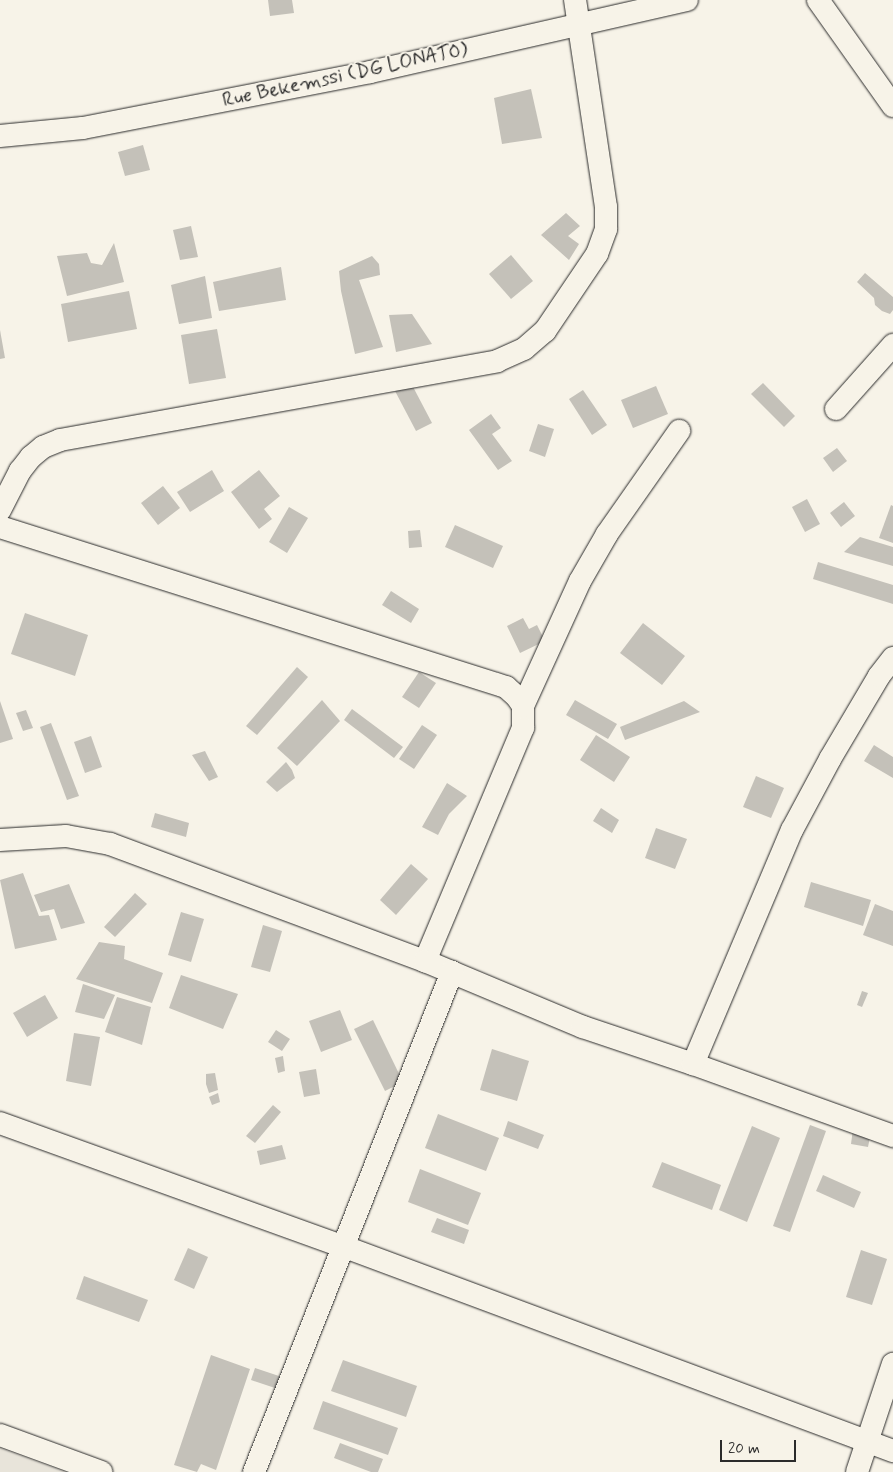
<!DOCTYPE html>
<html>
<head>
<meta charset="utf-8">
<style>
  body { margin:0 }
  #map { position:relative; width:893px; height:1472px; overflow:hidden; background:#f7f3e8; font-family:Mynerve,sans-serif }
  div>[style] { position:absolute }
  [style*='--x'] { left:calc(var(--x)*1px); top:calc(var(--y)*1px); width:calc(var(--w)*1px); rotate:calc(var(--a)*1deg) }
  .built>* { inset:0; background:#e8e4da }
  .building>* { inset:0; background:#c4c1b9 }
  .roads { filter:drop-shadow(0 0 1px #2b2b2b) drop-shadow(0 0 1px #2b2b2b) }
  .minor>* { height:22px; margin:-11px; padding:0 11px; transform-origin:11px; border-radius:11px; background:#f7f3e8 }
  span { translate:-50% -50%; white-space:nowrap; text-align:center; line-height:1.15; -webkit-text-stroke:4px #f7f3e8; paint-order:stroke }
  .street-label { font-size:20px; color:#2b2b2b }
  .scale { position:absolute; left:720px; top:1440px; width:76px; height:22px; box-sizing:border-box; border:2px solid #2b2b2b; border-top:0; padding-left:6px; font-size:15px; line-height:18px; white-space:nowrap; color:#2b2b2b; -webkit-text-stroke:4px #f7f3e8; paint-order:stroke }
</style>
</head>
<body>
<div id="map">
  <div class="built">
    <div style="clip-path:polygon(0 1448px,65px 1472px,0 1472px)"></div>
  </div>
  <div class="building">
    <div style="clip-path:polygon(268px 0,292px 0,294px 13px,270px 16px)"></div>
    <div style="clip-path:polygon(531px 89px,542px 138px,502px 144px,494px 98px)"></div>
    <div style="clip-path:polygon(143px 145px,150px 170px,125px 176px,118px 152px)"></div>
    <div style="clip-path:polygon(566px 213px,580px 226px,568px 236px,579px 244px,569px 260px,541px 235px)"></div>
    <div style="clip-path:polygon(191px 226px,198px 257px,180px 260px,173px 230px)"></div>
    <div style="clip-path:polygon(114px 243px,124px 282px,67px 296px,57px 256px,87px 253px,91px 263px,102px 265px)"></div>
    <div style="clip-path:polygon(511px 255px,533px 281px,511px 299px,489px 274px)"></div>
    <div style="clip-path:polygon(372px 256px,379px 264px,380px 275px,359px 280px,383px 347px,355px 354px,341px 291px,339px 271px)"></div>
    <div style="clip-path:polygon(281px 267px,286px 300px,219px 311px,213px 282px)"></div>
    <div style="clip-path:polygon(865px 273px,893px 297px,893px 310px,890px 314px,882px 311px,875px 305px,874px 298px,857px 282px)"></div>
    <div style="clip-path:polygon(205px 276px,212px 318px,179px 324px,171px 285px)"></div>
    <div style="clip-path:polygon(129px 291px,137px 329px,68px 342px,61px 304px)"></div>
    <div style="clip-path:polygon(412px 314px,432px 344px,396px 352px,389px 315px)"></div>
    <div style="clip-path:polygon(217px 329px,226px 378px,189px 384px,181px 335px)"></div>
    <div style="clip-path:polygon(0 330px,5px 358px,0 359px)"></div>
    <div style="clip-path:polygon(411px 383px,432px 423px,416px 431px,395px 391px)"></div>
    <div style="clip-path:polygon(763px 383px,795px 416px,784px 427px,751px 394px)"></div>
    <div style="clip-path:polygon(656px 386px,668px 414px,633px 428px,621px 400px)"></div>
    <div style="clip-path:polygon(583px 390px,607px 425px,592px 435px,569px 399px)"></div>
    <div style="clip-path:polygon(491px 414px,501px 428px,492px 434px,512px 461px,498px 470px,469px 430px)"></div>
    <div style="clip-path:polygon(538px 424px,554px 429px,545px 457px,529px 451px)"></div>
    <div style="clip-path:polygon(837px 448px,847px 461px,833px 472px,823px 458px)"></div>
    <div style="clip-path:polygon(212px 470px,224px 491px,190px 512px,177px 492px)"></div>
    <div style="clip-path:polygon(259px 470px,280px 496px,264px 509px,272px 519px,259px 529px,231px 492px)"></div>
    <div style="clip-path:polygon(163px 486px,180px 508px,158px 525px,141px 503px)"></div>
    <div style="clip-path:polygon(807px 499px,820px 524px,805px 532px,792px 507px)"></div>
    <div style="clip-path:polygon(844px 502px,855px 516px,841px 527px,830px 513px)"></div>
    <div style="clip-path:polygon(891px 505px,893px 506px,893px 543px,879px 538px)"></div>
    <div style="clip-path:polygon(289px 507px,308px 518px,287px 553px,269px 542px)"></div>
    <div style="clip-path:polygon(455px 525px,503px 546px,493px 568px,445px 547px)"></div>
    <div style="clip-path:polygon(420px 530px,422px 547px,409px 548px,408px 531px)"></div>
    <div style="clip-path:polygon(860px 537px,893px 547px,893px 566px,844px 552px)"></div>
    <div style="clip-path:polygon(818px 562px,893px 585px,893px 604px,813px 579px)"></div>
    <div style="clip-path:polygon(391px 591px,419px 609px,411px 623px,382px 605px)"></div>
    <div style="clip-path:polygon(25px 613px,88px 635px,75px 676px,11px 654px)"></div>
    <div style="clip-path:polygon(523px 618px,529px 629px,537px 625px,545px 641px,520px 653px,507px 626px)"></div>
    <div style="clip-path:polygon(643px 623px,685px 656px,662px 685px,620px 653px)"></div>
    <div style="clip-path:polygon(297px 667px,308px 677px,257px 735px,246px 726px)"></div>
    <div style="clip-path:polygon(419px 672px,436px 683px,419px 708px,402px 697px)"></div>
    <div style="clip-path:polygon(322px 700px,340px 721px,297px 766px,277px 748px)"></div>
    <div style="clip-path:polygon(575px 700px,617px 724px,608px 739px,566px 715px)"></div>
    <div style="clip-path:polygon(0 701px,13px 739px,0 743px)"></div>
    <div style="clip-path:polygon(684px 701px,700px 712px,625px 740px,620px 727px)"></div>
    <div style="clip-path:polygon(352px 709px,403px 747px,394px 758px,344px 720px)"></div>
    <div style="clip-path:polygon(26px 710px,33px 728px,23px 731px,16px 713px)"></div>
    <div style="clip-path:polygon(51px 723px,79px 796px,67px 800px,40px 727px)"></div>
    <div style="clip-path:polygon(422px 725px,437px 735px,414px 769px,399px 759px)"></div>
    <div style="clip-path:polygon(596px 735px,630px 757px,614px 782px,580px 760px)"></div>
    <div style="clip-path:polygon(91px 736px,102px 767px,85px 773px,74px 742px)"></div>
    <div style="clip-path:polygon(874px 745px,893px 757px,893px 778px,864px 761px)"></div>
    <div style="clip-path:polygon(205px 751px,218px 777px,209px 781px,192px 755px)"></div>
    <div style="clip-path:polygon(286px 762px,292px 770px,295px 778px,277px 792px,266px 782px)"></div>
    <div style="clip-path:polygon(756px 776px,784px 788px,771px 818px,743px 807px)"></div>
    <div style="clip-path:polygon(447px 783px,467px 796px,449px 814px,438px 835px,422px 827px)"></div>
    <div style="clip-path:polygon(601px 808px,619px 820px,612px 833px,593px 821px)"></div>
    <div style="clip-path:polygon(155px 813px,189px 823px,186px 837px,151px 827px)"></div>
    <div style="clip-path:polygon(656px 828px,687px 839px,675px 869px,645px 858px)"></div>
    <div style="clip-path:polygon(411px 864px,428px 879px,396px 915px,380px 900px)"></div>
    <div style="clip-path:polygon(23px 873px,39px 916px,49px 915px,57px 940px,15px 949px,0 880px)"></div>
    <div style="clip-path:polygon(811px 882px,871px 900px,863px 926px,804px 907px)"></div>
    <div style="clip-path:polygon(69px 884px,85px 923px,61px 929px,54px 909px,41px 912px,34px 895px)"></div>
    <div style="clip-path:polygon(135px 893px,147px 904px,115px 937px,104px 927px)"></div>
    <div style="clip-path:polygon(875px 904px,893px 911px,893px 946px,863px 935px)"></div>
    <div style="clip-path:polygon(181px 912px,204px 919px,191px 962px,168px 955px)"></div>
    <div style="clip-path:polygon(263px 925px,282px 931px,270px 972px,251px 967px)"></div>
    <div style="clip-path:polygon(99px 942px,125px 946px,124px 959px,163px 973px,152px 1003px,76px 979px)"></div>
    <div style="clip-path:polygon(181px 975px,238px 994px,223px 1029px,169px 1008px)"></div>
    <div style="clip-path:polygon(83px 984px,115px 995px,104px 1019px,75px 1012px)"></div>
    <div style="clip-path:polygon(862px 991px,868px 993px,862px 1007px,857px 1005px)"></div>
    <div style="clip-path:polygon(45px 995px,58px 1018px,27px 1037px,13px 1013px)"></div>
    <div style="clip-path:polygon(117px 997px,151px 1007px,142px 1045px,105px 1032px)"></div>
    <div style="clip-path:polygon(340px 1010px,352px 1040px,321px 1052px,309px 1021px)"></div>
    <div style="clip-path:polygon(373px 1020px,403px 1082px,385px 1091px,354px 1029px)"></div>
    <div style="clip-path:polygon(276px 1030px,290px 1039px,282px 1051px,268px 1042px)"></div>
    <div style="clip-path:polygon(74px 1033px,100px 1037px,91px 1086px,66px 1081px)"></div>
    <div style="clip-path:polygon(492px 1049px,529px 1061px,517px 1101px,480px 1090px)"></div>
    <div style="clip-path:polygon(283px 1056px,285px 1071px,278px 1073px,275px 1058px)"></div>
    <div style="clip-path:polygon(316px 1069px,320px 1094px,304px 1097px,299px 1072px)"></div>
    <div style="clip-path:polygon(215px 1073px,218px 1090px,209px 1093px,206px 1084px,206px 1074px)"></div>
    <div style="clip-path:polygon(218px 1093px,220px 1102px,212px 1105px,209px 1097px)"></div>
    <div style="clip-path:polygon(273px 1105px,281px 1112px,255px 1143px,246px 1136px)"></div>
    <div style="clip-path:polygon(438px 1114px,499px 1138px,486px 1171px,425px 1148px)"></div>
    <div style="clip-path:polygon(508px 1121px,544px 1135px,538px 1149px,503px 1136px)"></div>
    <div style="clip-path:polygon(810px 1125px,826px 1131px,790px 1232px,773px 1226px)"></div>
    <div style="clip-path:polygon(752px 1126px,780px 1138px,747px 1222px,719px 1210px)"></div>
    <div style="clip-path:polygon(853px 1129px,871px 1132px,868px 1147px,851px 1144px)"></div>
    <div style="clip-path:polygon(282px 1145px,286px 1159px,260px 1165px,257px 1151px)"></div>
    <div style="clip-path:polygon(662px 1162px,721px 1185px,712px 1210px,652px 1187px)"></div>
    <div style="clip-path:polygon(420px 1169px,481px 1193px,468px 1225px,408px 1202px)"></div>
    <div style="clip-path:polygon(823px 1175px,861px 1192px,854px 1208px,816px 1191px)"></div>
    <div style="clip-path:polygon(437px 1218px,469px 1230px,464px 1244px,431px 1232px)"></div>
    <div style="clip-path:polygon(188px 1248px,208px 1257px,194px 1289px,174px 1280px)"></div>
    <div style="clip-path:polygon(861px 1250px,887px 1259px,872px 1305px,846px 1297px)"></div>
    <div style="clip-path:polygon(84px 1276px,148px 1300px,139px 1322px,76px 1299px)"></div>
    <div style="clip-path:polygon(211px 1355px,250px 1369px,216px 1470px,201px 1464px,197px 1472px,174px 1465px)"></div>
    <div style="clip-path:polygon(343px 1360px,417px 1386px,406px 1417px,331px 1391px)"></div>
    <div style="clip-path:polygon(255px 1368px,285px 1378px,281px 1390px,251px 1380px)"></div>
    <div style="clip-path:polygon(323px 1401px,398px 1428px,388px 1455px,313px 1429px)"></div>
    <div style="clip-path:polygon(340px 1443px,383px 1459px,378px 1472px,371px 1472px,334px 1458px)"></div>
  </div>
  <div class="roads">
    <div class="minor">
      <div style="--x:818;--y:0;--w:130;--a:54.7"></div>
      <div style="--x:0;--y:136;--w:83;--a:-5.5"></div>
      <div style="--x:83;--y:128;--w:292;--a:-11"></div>
      <div style="--x:370;--y:72;--w:325;--a:-12.8"></div>
      <div style="--x:836;--y:409;--w:86;--a:-48.3"></div>
      <div style="--x:0;--y:510;--w:44;--a:-62.9"></div>
      <div style="--x:20;--y:471;--w:18;--a:-52"></div>
      <div style="--x:31;--y:457;--w:16;--a:-40"></div>
      <div style="--x:43;--y:447;--w:18;--a:-22"></div>
      <div style="--x:60;--y:440;--w:444;--a:-10.2"></div>
      <div style="--x:497;--y:361;--w:30;--a:-24"></div>
      <div style="--x:524;--y:349;--w:28;--a:-41"></div>
      <div style="--x:545;--y:331;--w:93;--a:-56"></div>
      <div style="--x:597;--y:254;--w:27;--a:-70"></div>
      <div style="--x:606;--y:229;--w:22;--a:-90"></div>
      <div style="--x:606;--y:207;--w:209;--a:-98.5"></div>
      <div style="--x:0;--y:527;--w:531;--a:17.55"></div>
      <div style="--x:506;--y:687;--w:15;--a:42"></div>
      <div style="--x:517;--y:697;--w:11;--a:56"></div>
      <div style="--x:523;--y:706;--w:22;--a:90"></div>
      <div style="--x:523;--y:728;--w:253;--a:112.8"></div>
      <div style="--x:523;--y:706;--w:137;--a:-65.5"></div>
      <div style="--x:580;--y:581;--w:54;--a:-60.1"></div>
      <div style="--x:607;--y:534;--w:126;--a:-55"></div>
      <div style="--x:0;--y:840;--w:66;--a:-3.5"></div>
      <div style="--x:66;--y:836;--w:45;--a:10.3"></div>
      <div style="--x:110;--y:844;--w:336;--a:20.4"></div>
      <div style="--x:425;--y:961;--w:171;--a:22.7"></div>
      <div style="--x:583;--y:1027;--w:116;--a:18.6"></div>
      <div style="--x:693;--y:1064;--w:213;--a:19.8"></div>
      <div style="--x:693;--y:1064;--w:254;--a:-67.1"></div>
      <div style="--x:792;--y:830;--w:81;--a:-61.8"></div>
      <div style="--x:830;--y:759;--w:96;--a:-59.4"></div>
      <div style="--x:879;--y:676;--w:23;--a:-52"></div>
      <div style="--x:0;--y:1123;--w:367;--a:19.8"></div>
      <div style="--x:345;--y:1247;--w:585;--a:20.42"></div>
      <div style="--x:0;--y:1435;--w:108;--a:20.1"></div>
      <div style="--x:254;--y:1472;--w:538;--a:-68.4"></div>
      <div style="--x:857;--y:1472;--w:114;--a:-71.6"></div>
    </div>
  </div>
  <div class="street-label">
    <span style="left:345px;top:75px;rotate:-12deg">Rue Bekemssi (DG LONATO)</span>
  </div>
  <div class="scale">20 m</div>
</div>
</body>
</html>
